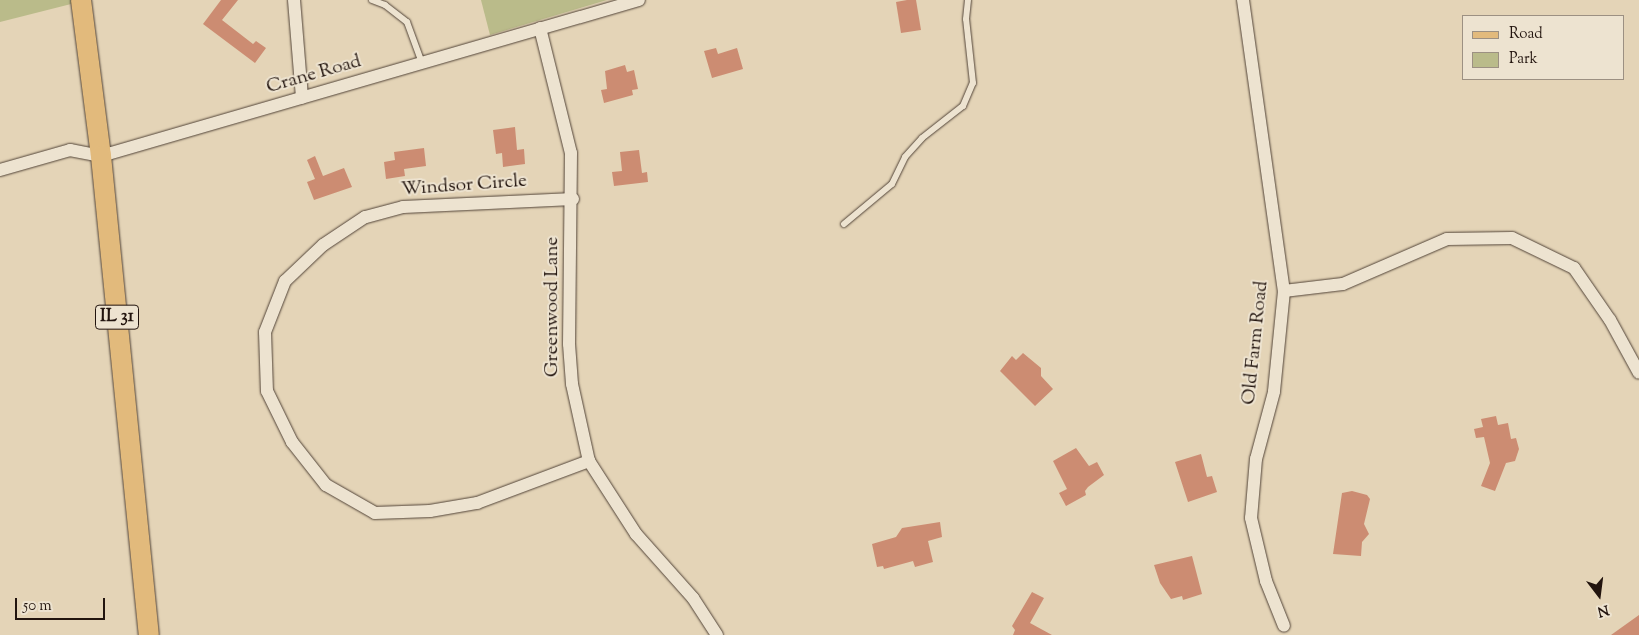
<!DOCTYPE html>
<html>
<head>
<meta charset="utf-8">
<style>
  body { margin:0 }
  #map { position:relative; width:1639px; height:635px; overflow:hidden; background:#e4d4b7; font-family:"Sorts Mill Goudy",serif }
  div>[style] { position:absolute }
  [style*='--x'] { left:calc(var(--x)*1px); top:calc(var(--y)*1px); width:calc(var(--w)*1px); rotate:calc(var(--a)*1deg) }
  .green>* { inset:0; background:#babb8a }
  .building>* { inset:0; background:#cc8c72 }
  .roads { filter:drop-shadow(0 0 1px #524438) drop-shadow(0 0 1px #524438) }
  .service>* { height:6px; margin:-3px; padding:0 3px; transform-origin:3px; border-radius:3px; background:#ede3d0 }
  .minor>* { height:12px; margin:-6px; padding:0 6px; transform-origin:6px; border-radius:6px; background:#ede3d0 }
  .primary>* { height:20px; margin:-10px; padding:0 10px; transform-origin:10px; border-radius:10px; background:#e2ba7c }
  span { translate:-50% -50%; white-space:nowrap; text-align:center; line-height:1.15; -webkit-text-stroke:4px #ede3d0; paint-order:stroke }
  .shield-label span { padding:1px 4px; background:#ede3d0; border:1px solid; border-radius:4px; -webkit-text-stroke-width:0 }
  .shield-label { font-size:18px; color:#22140e; font-weight:700 }
  .street-label { font-size:19px; color:#22140e }
  .legend { position:absolute; left:1462px; top:15px; width:162px; height:65px; box-sizing:border-box; background:#ede3d0; border:1px solid #9c9082; margin:0; padding:6px 9px; list-style:none; font-size:15px; color:#22140e }
  .legend li { display:flex; align-items:center; gap:10px; height:25px }
  .legend b { width:25px; border:1px solid #9c9082 }
  .north { position:absolute; left:1574px; top:570px; width:50px; height:50px; -webkit-text-stroke:4px #ede3d0; paint-order:stroke; rotate:165deg; font-size:14px; font-weight:700; line-height:20px; text-align:center; color:#22140e }
  .north::after { content:''; display:block; margin:auto; width:18px; height:22px; background:#22140e; clip-path:polygon(50% 0,100% 100%,50% 72%,0 100%) }
  .scale { position:absolute; left:15px; top:598px; width:90px; height:22px; box-sizing:border-box; border:2px solid #22140e; border-top:0; padding-left:6px; font-size:15px; line-height:18px; white-space:nowrap; color:#22140e; -webkit-text-stroke:4px #ede3d0; paint-order:stroke }
</style>
</head>
<body>
<div id="map">
  <div class="green">
    <div style="clip-path:polygon(0 0,75px 0,75px 3px,0 22px)"></div>
    <div style="clip-path:polygon(481px 0,607px 0,490px 35px)"></div>
  </div>
  <div class="building">
    <div style="clip-path:polygon(221px 0,238px 0,222px 20px,253px 44px,256px 41px,266px 48px,255px 63px,203px 24px)"></div>
    <div style="clip-path:polygon(907px 0,916px 0,921px 30px,901px 33px,896px 2px)"></div>
    <div style="clip-path:polygon(716px 48px,718px 54px,737px 48px,743px 69px,712px 78px,704px 51px)"></div>
    <div style="clip-path:polygon(625px 65px,627px 72px,634px 70px,638px 89px,632px 90px,633px 95px,604px 103px,601px 90px,607px 89px,605px 71px)"></div>
    <div style="clip-path:polygon(515px 127px,517px 150px,524px 149px,525px 164px,503px 167px,502px 153px,496px 154px,493px 130px)"></div>
    <div style="clip-path:polygon(424px 148px,426px 166px,404px 169px,405px 176px,386px 179px,384px 162px,395px 160px,394px 152px)"></div>
    <div style="clip-path:polygon(639px 150px,642px 173px,647px 172px,648px 182px,614px 186px,612px 172px,622px 171px,620px 152px)"></div>
    <div style="clip-path:polygon(315px 156px,323px 176px,344px 168px,352px 187px,314px 200px,307px 182px,315px 179px,307px 160px)"></div>
    <div style="clip-path:polygon(1023px 353px,1041px 368px,1041px 376px,1053px 389px,1035px 406px,1000px 371px,1012px 356px,1016px 360px)"></div>
    <div style="clip-path:polygon(1496px 416px,1498px 425px,1508px 423px,1511px 439px,1516px 438px,1519px 449px,1515px 461px,1506px 463px,1495px 491px,1481px 486px,1490px 463px,1484px 437px,1476px 438px,1474px 429px,1483px 427px,1481px 419px)"></div>
    <div style="clip-path:polygon(1076px 448px,1089px 466px,1097px 462px,1104px 475px,1088px 487px,1085px 491px,1086px 495px,1066px 506px,1059px 493px,1067px 489px,1053px 461px)"></div>
    <div style="clip-path:polygon(1201px 454px,1207px 477px,1212px 476px,1217px 492px,1188px 502px,1175px 462px)"></div>
    <div style="clip-path:polygon(1352px 491px,1367px 495px,1370px 499px,1364px 524px,1369px 534px,1362px 542px,1361px 556px,1333px 554px,1342px 493px)"></div>
    <div style="clip-path:polygon(940px 522px,942px 537px,928px 541px,933px 562px,915px 567px,913px 561px,884px 569px,883px 566px,877px 567px,872px 544px,896px 537px,902px 528px)"></div>
    <div style="clip-path:polygon(1192px 556px,1202px 594px,1183px 600px,1182px 596px,1171px 599px,1160px 583px,1154px 565px)"></div>
    <div style="clip-path:polygon(1032px 592px,1044px 598px,1030px 623px,1052px 635px,1013px 635px,1015px 630px,1012px 626px)"></div>
    <div style="clip-path:polygon(1639px 615px,1639px 635px,1611px 635px)"></div>
  </div>
  <div class="roads">
    <div class="service">
      <div style="--x:372;--y:0;--w:14;--a:21"></div>
      <div style="--x:385;--y:5;--w:28;--a:38"></div>
      <div style="--x:407;--y:22;--w:44;--a:69.9"></div>
      <div style="--x:844;--y:224;--w:62;--a:-39.8"></div>
      <div style="--x:892;--y:184;--w:30;--a:-64"></div>
      <div style="--x:905;--y:157;--w:25;--a:-48"></div>
      <div style="--x:922;--y:138;--w:52;--a:-38"></div>
      <div style="--x:963;--y:106;--w:25;--a:-67"></div>
      <div style="--x:973;--y:83;--w:64;--a:-96.2"></div>
      <div style="--x:966;--y:19;--w:19;--a:-84"></div>
    </div>
    <div class="minor">
      <div style="--x:294;--y:0;--w:98;--a:85.3"></div>
      <div style="--x:1243;--y:0;--w:294;--a:82"></div>
      <div style="--x:1284;--y:291;--w:101;--a:95.7"></div>
      <div style="--x:1274;--y:392;--w:69;--a:105"></div>
      <div style="--x:1256;--y:459;--w:59;--a:94.8"></div>
      <div style="--x:1251;--y:518;--w:65;--a:76.6"></div>
      <div style="--x:1266;--y:581;--w:48;--a:68.2"></div>
      <div style="--x:540;--y:28;--w:129;--a:76.1"></div>
      <div style="--x:571;--y:153;--w:191;--a:90.6"></div>
      <div style="--x:569;--y:344;--w:40;--a:85.7"></div>
      <div style="--x:572;--y:384;--w:79;--a:77.6"></div>
      <div style="--x:589;--y:461;--w:87;--a:57.2"></div>
      <div style="--x:636;--y:534;--w:86;--a:48.3"></div>
      <div style="--x:693;--y:598;--w:44;--a:57"></div>
      <div style="--x:0;--y:170;--w:73;--a:-15.9"></div>
      <div style="--x:70;--y:150;--w:32;--a:11"></div>
      <div style="--x:101;--y:156;--w:560;--a:-16.17"></div>
      <div style="--x:573;--y:199;--w:170;--a:177.3"></div>
      <div style="--x:403;--y:207;--w:39;--a:165"></div>
      <div style="--x:365;--y:217;--w:50;--a:146.3"></div>
      <div style="--x:323;--y:245;--w:52;--a:136.5"></div>
      <div style="--x:285;--y:281;--w:55;--a:111.4"></div>
      <div style="--x:265;--y:332;--w:59;--a:88.1"></div>
      <div style="--x:267;--y:391;--w:57;--a:63.9"></div>
      <div style="--x:292;--y:442;--w:55;--a:51.7"></div>
      <div style="--x:326;--y:485;--w:56;--a:29.7"></div>
      <div style="--x:375;--y:513;--w:55;--a:-2.1"></div>
      <div style="--x:430;--y:511;--w:48;--a:-9.7"></div>
      <div style="--x:477;--y:503;--w:120;--a:-20.6"></div>
      <div style="--x:1284;--y:291;--w:59;--a:-6.8"></div>
      <div style="--x:1343;--y:284;--w:113;--a:-23.4"></div>
      <div style="--x:1447;--y:239;--w:65;--a:-0.9"></div>
      <div style="--x:1512;--y:238;--w:69;--a:25.8"></div>
      <div style="--x:1574;--y:268;--w:63;--a:55.3"></div>
      <div style="--x:1610;--y:320;--w:60;--a:61.3"></div>
    </div>
    <div class="primary">
      <div style="--x:81;--y:0;--w:157;--a:82.7"></div>
      <div style="--x:101;--y:156;--w:481;--a:84.3"></div>
    </div>
  </div>
  <div class="shield-label">
    <span style="left:117px;top:317px">IL 31</span>
  </div>
  <div class="street-label">
    <span style="left:314px;top:75px;rotate:-16deg">Crane Road</span>
    <span style="left:464px;top:186px;rotate:-4deg">Windsor Circle</span>
    <span style="left:553px;top:307px;rotate:-90deg">Greenwood Lane</span>
    <span style="left:1256px;top:343px;rotate:-84deg">Old Farm Road</span>
  </div>
  <ul class="legend">
  <li><b style="height:6px;background:#e2ba7c"></b>Road</li>
  <li><b style="height:14px;background:#babb8a"></b>Park</li>
  </ul>
  <div class="north">N</div>
  <div class="scale">50 m</div>
</div>
</body>
</html>
